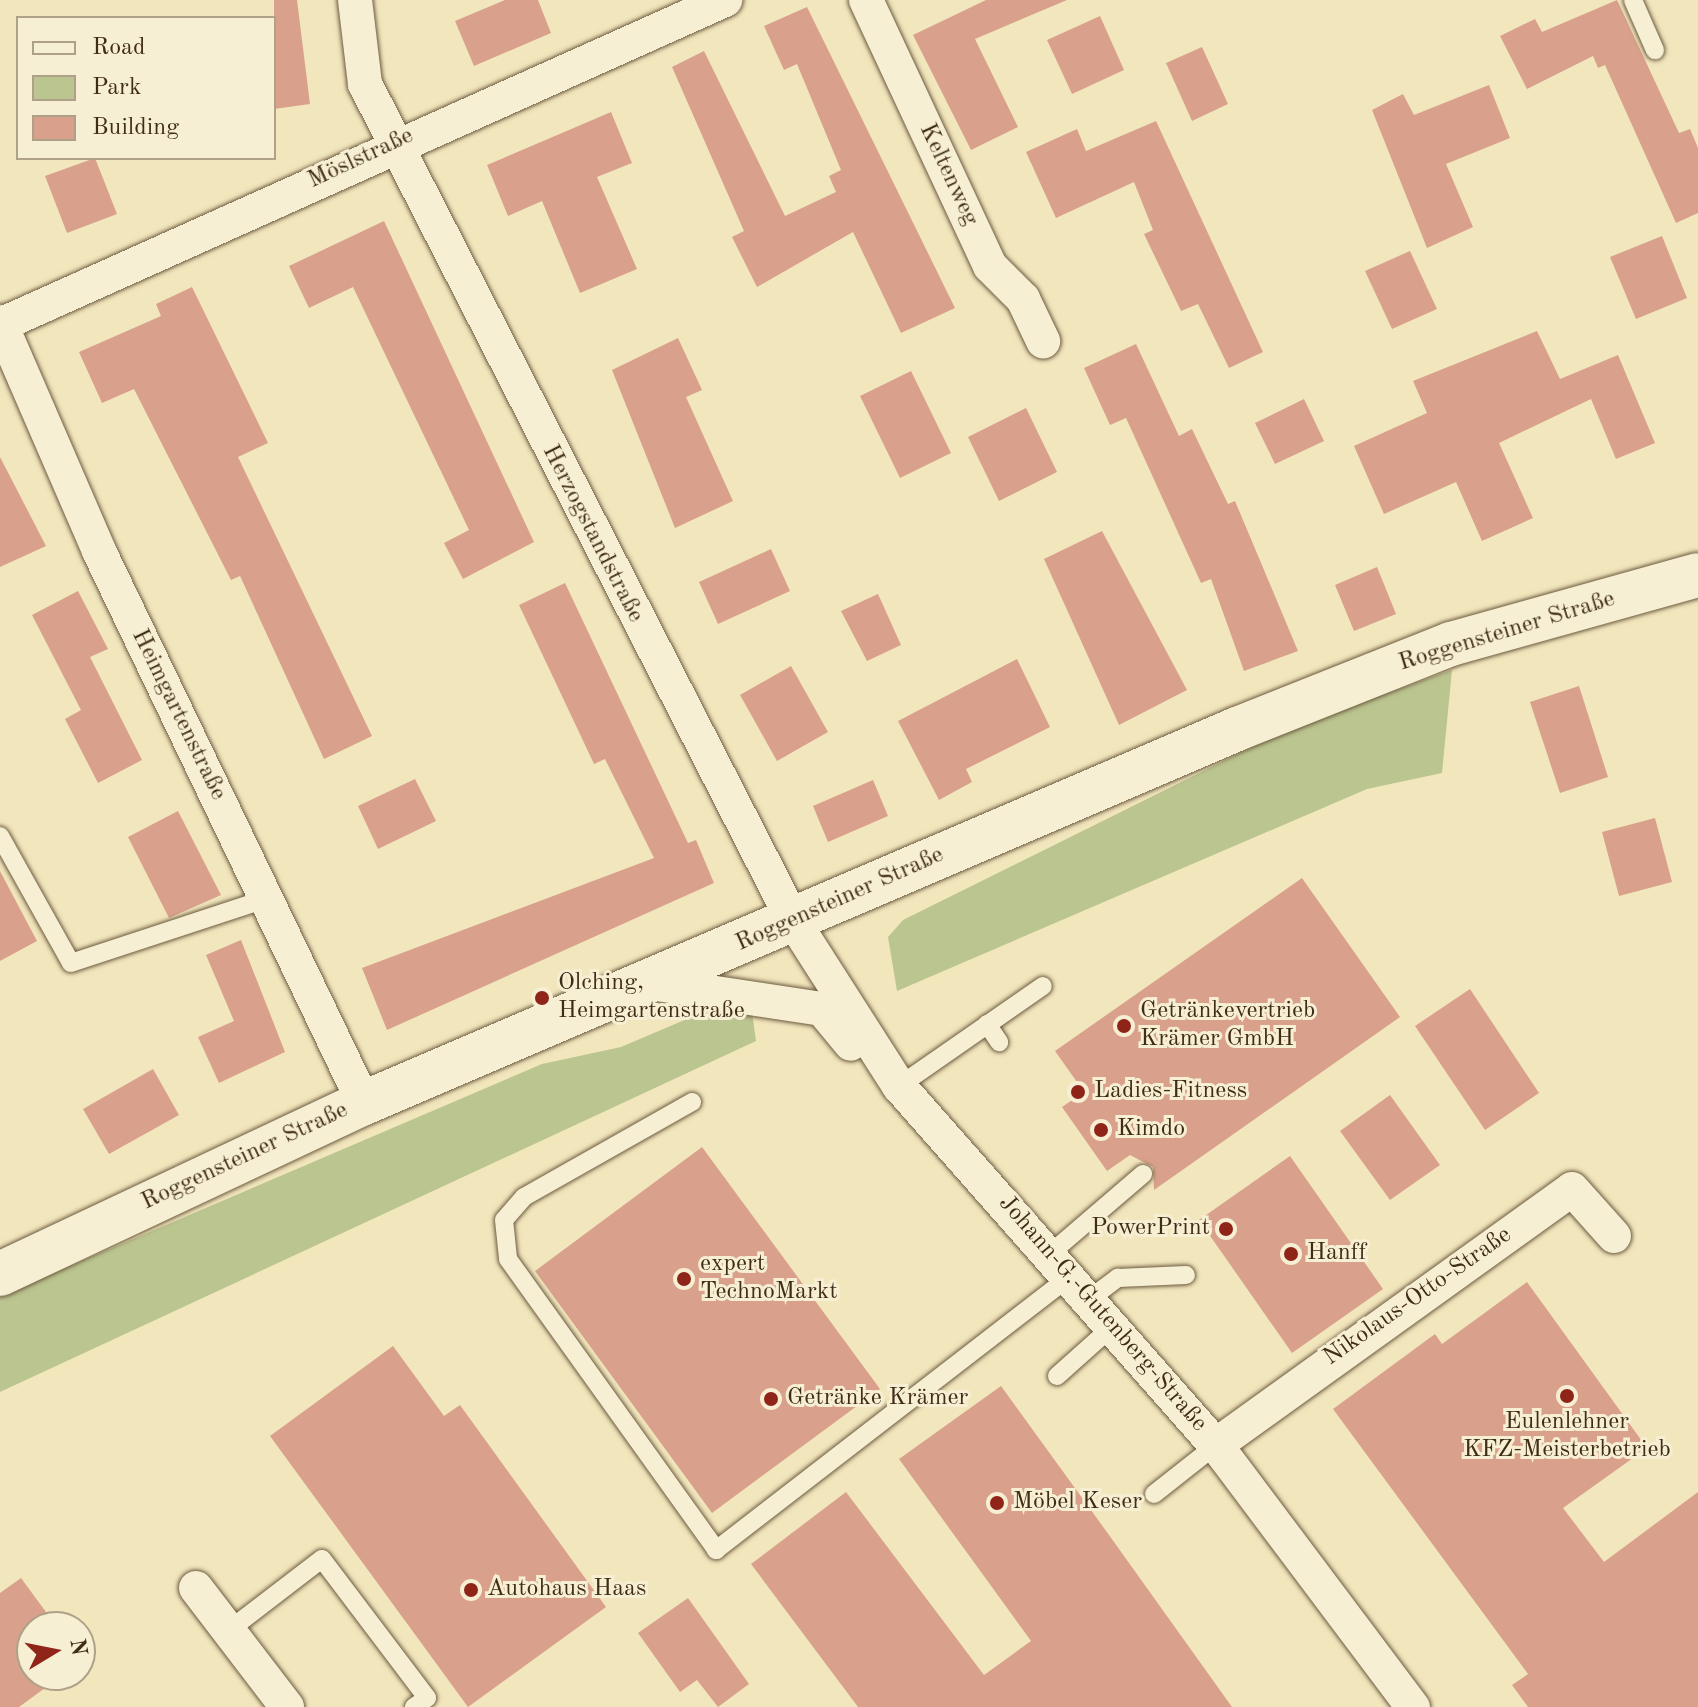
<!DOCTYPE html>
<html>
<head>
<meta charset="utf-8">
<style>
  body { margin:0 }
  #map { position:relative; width:1698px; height:1707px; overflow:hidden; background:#f2e6bd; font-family:"Old Standard TT",serif }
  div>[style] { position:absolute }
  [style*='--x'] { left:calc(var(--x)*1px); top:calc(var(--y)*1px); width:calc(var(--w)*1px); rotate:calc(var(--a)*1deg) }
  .green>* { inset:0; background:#bbc590 }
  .building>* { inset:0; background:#d9a18c }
  .roads { filter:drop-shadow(0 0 2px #6c5b3f) drop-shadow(0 0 2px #6c5b3f) }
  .service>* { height:18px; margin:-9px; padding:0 9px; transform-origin:9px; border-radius:9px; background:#f7efd4 }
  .minor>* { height:34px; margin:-17px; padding:0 17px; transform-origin:17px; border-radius:17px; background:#f7efd4 }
  .secondary>* { height:44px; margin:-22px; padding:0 22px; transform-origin:22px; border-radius:22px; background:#f7efd4 }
  .dots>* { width:22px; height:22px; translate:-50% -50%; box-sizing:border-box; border:4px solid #f7efd4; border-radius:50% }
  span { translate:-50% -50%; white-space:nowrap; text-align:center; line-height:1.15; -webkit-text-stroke:6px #f7efd4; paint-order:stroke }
  .street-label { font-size:24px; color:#402d15 }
  .poi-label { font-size:24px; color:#402d15 }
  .left { translate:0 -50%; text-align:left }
  .right { translate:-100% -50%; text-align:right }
  .legend { position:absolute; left:16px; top:16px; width:260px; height:144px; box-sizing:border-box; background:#f7efd4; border:2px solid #aea188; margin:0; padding:10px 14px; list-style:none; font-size:24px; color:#402d15 }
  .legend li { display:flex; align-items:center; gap:16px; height:40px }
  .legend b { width:40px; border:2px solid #aea188 }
  .north { position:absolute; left:16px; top:1611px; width:80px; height:80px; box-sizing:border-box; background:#f7efd4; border:2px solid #aea188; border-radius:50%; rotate:80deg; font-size:22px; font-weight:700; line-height:32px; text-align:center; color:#402d15 }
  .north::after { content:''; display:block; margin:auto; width:28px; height:36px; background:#8f2418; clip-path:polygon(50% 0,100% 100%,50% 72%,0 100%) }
</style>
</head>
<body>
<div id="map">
  <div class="green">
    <div style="clip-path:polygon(1452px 670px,1442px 773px,1367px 789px,897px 991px,888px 937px,903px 920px,1290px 728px)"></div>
    <div style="clip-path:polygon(744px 1004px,752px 1012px,756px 1041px,0 1392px,0 1296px,542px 1064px,621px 1047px,708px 1010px)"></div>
  </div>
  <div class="building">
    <div style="clip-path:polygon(274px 0,297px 0,310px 104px,274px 109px)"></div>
    <div style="clip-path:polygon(505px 0,538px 0,551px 33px,474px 66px,455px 21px)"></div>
    <div style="clip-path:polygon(986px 0,1067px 0,975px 39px,1018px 127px,971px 150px,913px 35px)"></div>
    <div style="clip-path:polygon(1617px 0,1679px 133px,1690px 129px,1698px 148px,1698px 213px,1676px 223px,1605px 65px,1598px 68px,1593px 56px,1527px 89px,1500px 36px,1535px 19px,1542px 32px)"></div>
    <div style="clip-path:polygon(807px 7px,955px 308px,901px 333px,853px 232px,757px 287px,732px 237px,744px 231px,672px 67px,704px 51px,785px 216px,836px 192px,829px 176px,841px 170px,797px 64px,784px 70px,764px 26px)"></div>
    <div style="clip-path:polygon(1100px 16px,1124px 70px,1072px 94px,1047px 40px)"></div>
    <div style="clip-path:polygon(1202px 47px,1228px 104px,1192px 121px,1166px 63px)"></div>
    <div style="clip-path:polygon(1489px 85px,1510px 138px,1446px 164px,1473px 227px,1427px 248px,1372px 110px,1403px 94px,1414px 115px)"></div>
    <div style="clip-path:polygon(611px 112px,632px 163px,597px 177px,637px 269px,580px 293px,542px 201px,508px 216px,487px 165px)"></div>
    <div style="clip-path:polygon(1156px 121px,1263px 352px,1229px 368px,1198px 304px,1181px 311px,1144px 234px,1153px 230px,1134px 182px,1056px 218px,1026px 152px,1077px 129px,1086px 151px)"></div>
    <div style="clip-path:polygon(95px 158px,117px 214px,67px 233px,45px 176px)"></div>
    <div style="clip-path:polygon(384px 221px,534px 542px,463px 579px,444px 543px,469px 530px,353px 287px,309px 308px,289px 266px)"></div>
    <div style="clip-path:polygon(1662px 236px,1687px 298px,1636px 319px,1610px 257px)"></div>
    <div style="clip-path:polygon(1410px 251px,1437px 309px,1392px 329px,1365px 271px)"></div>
    <div style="clip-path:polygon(192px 287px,268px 443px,238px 457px,372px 736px,324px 759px,240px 576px,231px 580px,134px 389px,102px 403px,79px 352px,161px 316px,156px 304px)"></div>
    <div style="clip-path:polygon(1537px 331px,1560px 379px,1618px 355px,1655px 443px,1616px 459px,1591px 399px,1499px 443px,1533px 518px,1482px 541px,1456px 482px,1384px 514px,1354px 446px,1427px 413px,1413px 381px)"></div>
    <div style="clip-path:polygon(678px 338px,702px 390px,686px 397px,733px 501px,675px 528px,612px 370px)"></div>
    <div style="clip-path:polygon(1136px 344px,1179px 436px,1192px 429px,1228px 504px,1235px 501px,1298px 651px,1244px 671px,1211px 579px,1201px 583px,1126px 418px,1110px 425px,1084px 368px)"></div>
    <div style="clip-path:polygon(911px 371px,951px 453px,900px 478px,860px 396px)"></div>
    <div style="clip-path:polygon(1304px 399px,1324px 441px,1275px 464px,1255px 423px)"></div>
    <div style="clip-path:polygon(1026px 408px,1057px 472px,999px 501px,968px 437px)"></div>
    <div style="clip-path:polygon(0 457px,46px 546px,0 567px)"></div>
    <div style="clip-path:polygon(1102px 531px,1187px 690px,1119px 725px,1044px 559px)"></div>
    <div style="clip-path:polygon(771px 549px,790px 591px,718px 624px,699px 582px)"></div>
    <div style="clip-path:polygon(1377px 567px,1396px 614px,1354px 631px,1335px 585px)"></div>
    <div style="clip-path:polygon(565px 583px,688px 843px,696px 840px,714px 883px,387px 1030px,362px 968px,654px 858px,605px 759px,594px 764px,519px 605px)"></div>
    <div style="clip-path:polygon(78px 591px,108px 649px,90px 657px,142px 760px,98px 783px,65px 719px,81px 710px,32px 615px)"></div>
    <div style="clip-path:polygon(878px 594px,901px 645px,867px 661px,841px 611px)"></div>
    <div style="clip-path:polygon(1017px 659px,1050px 727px,966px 769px,972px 782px,939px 800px,898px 721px)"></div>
    <div style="clip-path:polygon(791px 666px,828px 732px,777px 761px,740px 695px)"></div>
    <div style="clip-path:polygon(1579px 686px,1608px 777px,1560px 793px,1530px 702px)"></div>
    <div style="clip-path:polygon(415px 779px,436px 821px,378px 849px,358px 806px)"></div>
    <div style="clip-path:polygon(873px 780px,888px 816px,828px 842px,813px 806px)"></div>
    <div style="clip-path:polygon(178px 811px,221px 895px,169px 918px,128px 837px)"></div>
    <div style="clip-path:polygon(1655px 818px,1672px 882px,1619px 896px,1602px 832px)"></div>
    <div style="clip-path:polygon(0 871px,37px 941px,0 961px)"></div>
    <div style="clip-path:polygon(1302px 878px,1400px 1017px,1154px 1190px,1153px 1167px,1130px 1155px,1107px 1171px,1062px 1107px,1084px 1092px,1055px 1051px)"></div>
    <div style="clip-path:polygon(241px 940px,285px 1052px,219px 1083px,198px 1037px,234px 1021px,206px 955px)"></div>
    <div style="clip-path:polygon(1470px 989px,1539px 1093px,1485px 1130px,1415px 1026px)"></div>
    <div style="clip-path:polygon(153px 1069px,179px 1115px,109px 1154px,83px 1109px)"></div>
    <div style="clip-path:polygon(1390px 1095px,1440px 1165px,1390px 1200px,1340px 1131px)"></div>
    <div style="clip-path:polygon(702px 1147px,880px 1389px,712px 1513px,535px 1271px)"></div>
    <div style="clip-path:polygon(1290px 1156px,1383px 1289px,1292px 1353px,1199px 1220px)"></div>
    <div style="clip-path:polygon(1527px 1282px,1647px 1448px,1563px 1508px,1604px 1562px,1698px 1492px,1698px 1707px,1528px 1707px,1512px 1685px,1528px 1674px,1333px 1409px,1435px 1334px,1442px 1344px)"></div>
    <div style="clip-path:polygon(393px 1346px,444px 1416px,460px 1405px,606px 1607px,468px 1707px,270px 1436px)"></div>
    <div style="clip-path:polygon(1001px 1386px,1109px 1535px,1232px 1707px,858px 1707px,751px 1564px,846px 1492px,984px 1675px,1031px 1641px,899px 1459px)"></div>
    <div style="clip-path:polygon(21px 1578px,57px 1627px,32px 1627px,32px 1675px,63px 1675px,19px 1707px,0 1707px,0 1593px)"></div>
    <div style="clip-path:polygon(688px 1598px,749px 1684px,718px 1707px,697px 1680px,680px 1692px,638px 1633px)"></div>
  </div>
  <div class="roads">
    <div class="service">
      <div style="--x:1633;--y:0;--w:55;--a:66.3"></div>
      <div style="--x:0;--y:836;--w:145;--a:60.8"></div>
      <div style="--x:71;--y:963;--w:205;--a:-18.2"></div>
      <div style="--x:987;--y:1024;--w:22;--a:56"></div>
      <div style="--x:899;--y:1086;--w:175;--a:-34.8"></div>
      <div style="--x:692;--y:1102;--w:193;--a:150.5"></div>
      <div style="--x:524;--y:1197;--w:30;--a:131"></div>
      <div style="--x:504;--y:1220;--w:39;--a:84"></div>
      <div style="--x:508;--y:1259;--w:358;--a:54.4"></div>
      <div style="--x:716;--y:1550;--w:450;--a:-37.7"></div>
      <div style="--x:1052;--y:1252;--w:120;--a:-40.6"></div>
      <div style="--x:1091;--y:1298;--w:34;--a:-37"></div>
      <div style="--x:1118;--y:1278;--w:68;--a:-2.5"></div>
      <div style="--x:1057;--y:1376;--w:76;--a:-41.8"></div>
      <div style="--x:1154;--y:1494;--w:79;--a:-38.3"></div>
      <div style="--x:228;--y:1631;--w:118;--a:-37.5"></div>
      <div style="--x:322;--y:1559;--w:174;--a:52.9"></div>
      <div style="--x:427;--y:1698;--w:16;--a:145"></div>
    </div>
    <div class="minor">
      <div style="--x:355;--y:0;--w:85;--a:83.2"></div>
      <div style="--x:365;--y:84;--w:941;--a:62.89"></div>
      <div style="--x:794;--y:922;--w:195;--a:57.4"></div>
      <div style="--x:899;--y:1086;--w:479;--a:48.6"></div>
      <div style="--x:1216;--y:1445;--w:328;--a:53.1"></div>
      <div style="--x:866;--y:0;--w:293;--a:65"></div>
      <div style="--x:990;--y:266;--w:47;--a:45"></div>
      <div style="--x:1023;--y:299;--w:47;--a:64.5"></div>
      <div style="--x:0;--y:322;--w:249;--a:66.6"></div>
      <div style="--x:99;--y:551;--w:612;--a:64.36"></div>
      <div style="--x:0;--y:325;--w:795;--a:-24.15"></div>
      <div style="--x:650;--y:983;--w:174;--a:8.6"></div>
      <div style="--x:822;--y:1009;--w:45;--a:50.4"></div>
      <div style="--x:1216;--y:1445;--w:438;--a:-35.7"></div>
      <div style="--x:1572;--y:1189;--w:63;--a:48.2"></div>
      <div style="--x:196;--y:1588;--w:150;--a:52.6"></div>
    </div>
    <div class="secondary">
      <div style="--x:0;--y:1274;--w:402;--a:-25.2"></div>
      <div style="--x:364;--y:1103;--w:950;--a:-23.19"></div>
      <div style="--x:1237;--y:729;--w:230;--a:-21.7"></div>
      <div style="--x:1451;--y:644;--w:256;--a:-15.6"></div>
    </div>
  </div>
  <div class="dots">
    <div style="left:542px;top:998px;background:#8f2418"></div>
    <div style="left:1124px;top:1026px;background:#8f2418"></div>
    <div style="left:1078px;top:1092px;background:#8f2418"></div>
    <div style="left:1101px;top:1130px;background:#8f2418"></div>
    <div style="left:1226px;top:1229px;background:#8f2418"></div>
    <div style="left:1291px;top:1254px;background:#8f2418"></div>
    <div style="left:684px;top:1279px;background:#8f2418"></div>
    <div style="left:1567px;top:1396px;background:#8f2418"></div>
    <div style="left:771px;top:1399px;background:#8f2418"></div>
    <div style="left:997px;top:1503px;background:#8f2418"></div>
    <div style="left:471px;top:1590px;background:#8f2418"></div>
  </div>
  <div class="street-label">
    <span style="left:361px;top:159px;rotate:-25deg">Möslstraße</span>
    <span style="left:948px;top:175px;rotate:65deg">Keltenweg</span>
    <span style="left:592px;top:534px;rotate:63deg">Herzogstandstraße</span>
    <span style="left:1507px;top:632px;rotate:-17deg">Roggensteiner Straße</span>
    <span style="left:178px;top:715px;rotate:64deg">Heimgartenstraße</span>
    <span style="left:840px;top:900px;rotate:-24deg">Roggensteiner Straße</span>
    <span style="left:245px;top:1157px;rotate:-25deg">Roggensteiner Straße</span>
    <span style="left:1418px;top:1297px;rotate:-35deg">Nikolaus-Otto-Straße</span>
    <span style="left:1102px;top:1314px;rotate:49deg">Johann-G.-Gutenberg-Straße</span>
  </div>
  <div class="poi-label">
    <span class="left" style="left:558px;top:998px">Olching,<br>Heimgartenstraße</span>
    <span class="left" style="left:1140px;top:1026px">Getränkevertrieb<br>Krämer GmbH</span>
    <span class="left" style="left:1094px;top:1092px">Ladies-Fitness</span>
    <span class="left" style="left:1117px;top:1130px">Kimdo</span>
    <span class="right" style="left:1210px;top:1229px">PowerPrint</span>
    <span class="left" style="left:1307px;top:1254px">Hanff</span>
    <span class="left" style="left:700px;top:1279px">expert<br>TechnoMarkt</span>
    <span class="left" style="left:787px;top:1399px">Getränke Krämer</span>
    <span style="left:1567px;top:1437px">Eulenlehner<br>KFZ-Meisterbetrieb</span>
    <span class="left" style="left:1013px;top:1503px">Möbel Keser</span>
    <span class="left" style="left:487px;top:1590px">Autohaus Haas</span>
  </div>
  <ul class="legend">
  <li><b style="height:10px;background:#f7efd4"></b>Road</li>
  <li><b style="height:22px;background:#bbc590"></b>Park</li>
  <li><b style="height:22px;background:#d9a18c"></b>Building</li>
  </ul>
  <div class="north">N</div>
</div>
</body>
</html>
